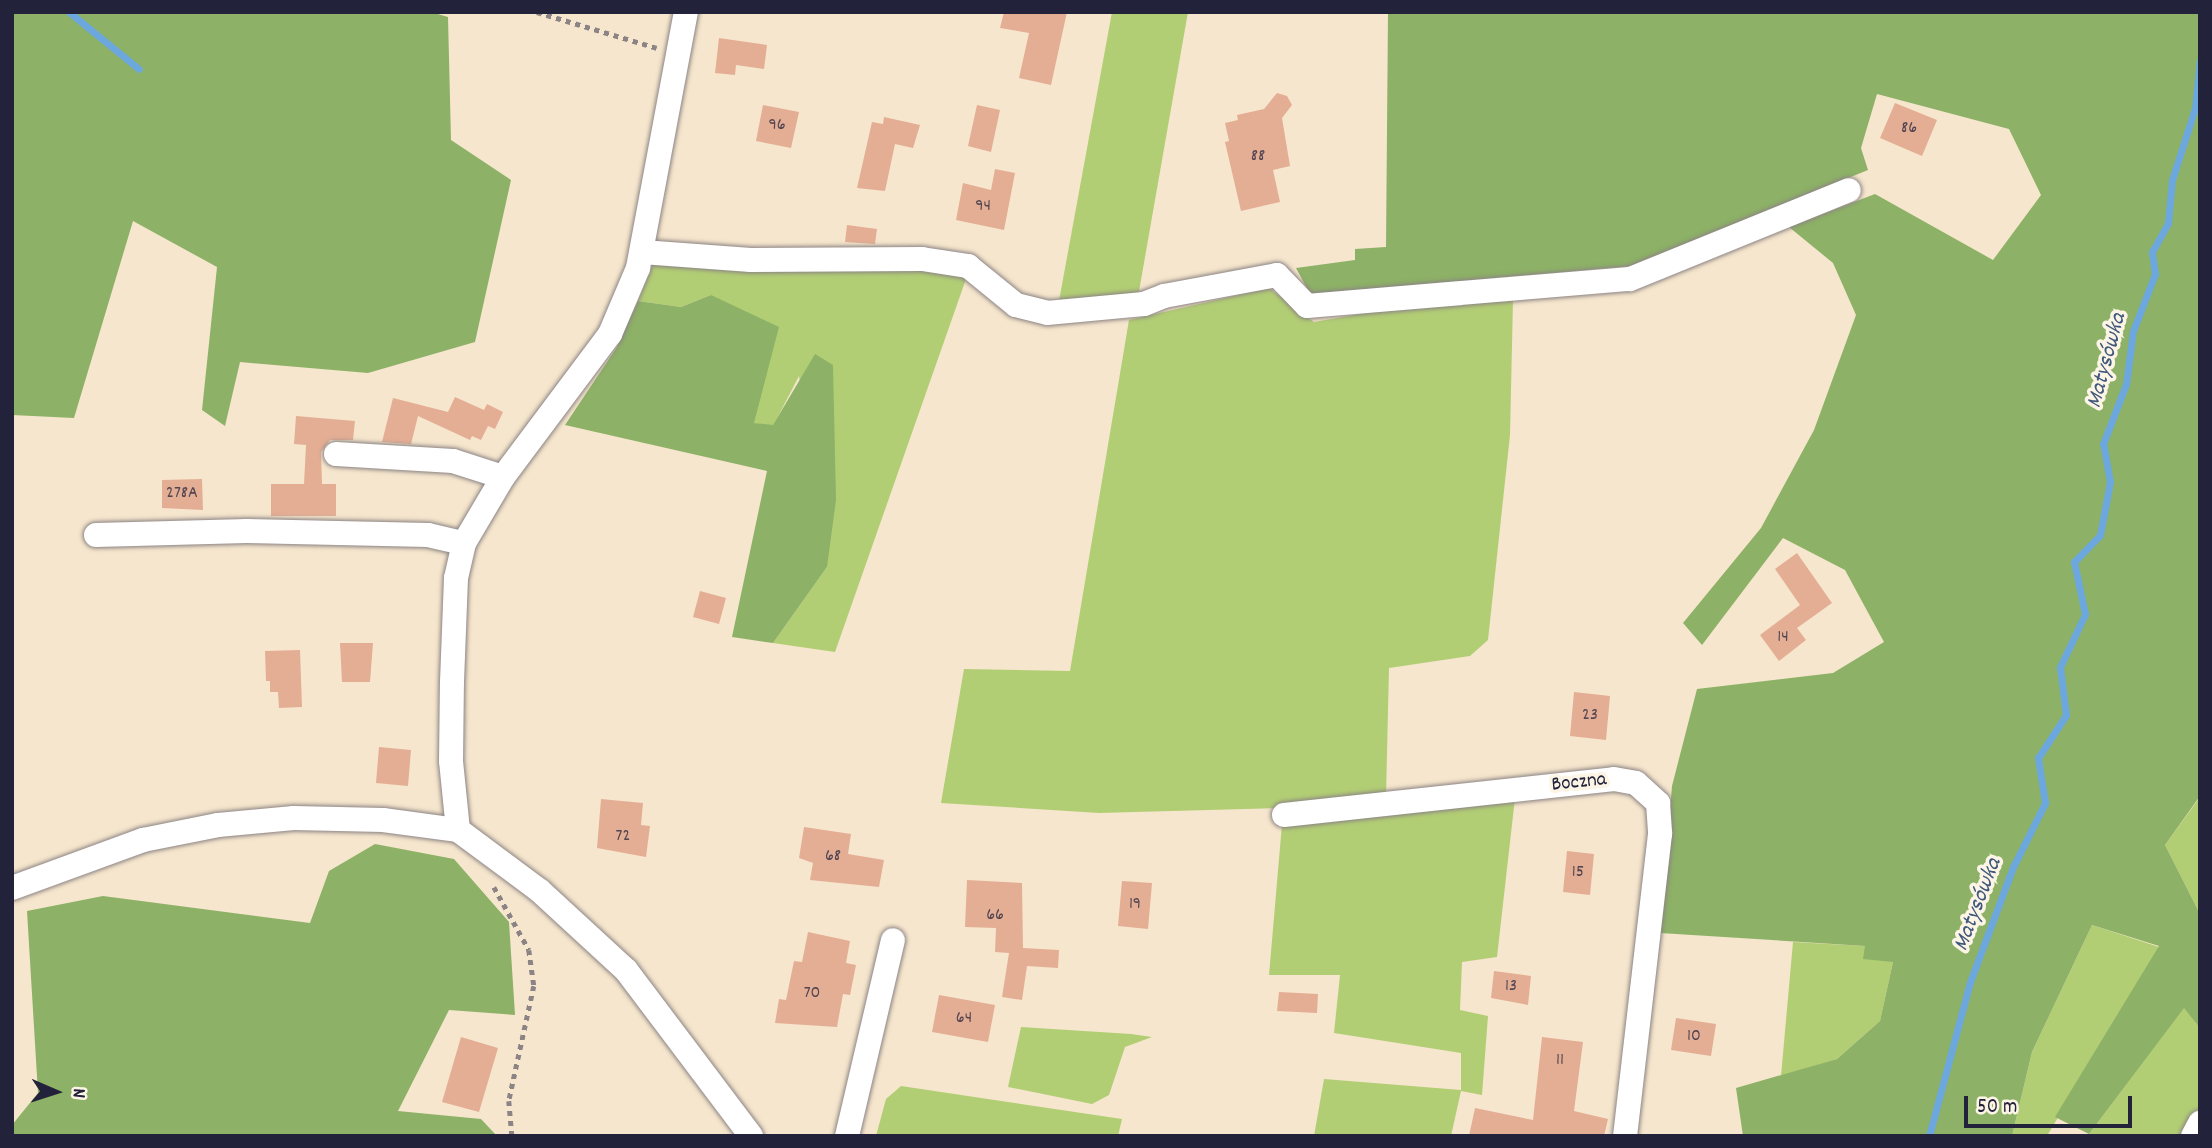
<!DOCTYPE html>
<html>
<head>
<meta charset="utf-8">
<style>
  body { margin:0 }
  #map { position:relative; width:2212px; height:1148px; overflow:hidden; background:#f6e6cd; font-family:Dekko,sans-serif }
  div>[style] { position:absolute }
  [style*='--x'] { left:calc(var(--x)*1px); top:calc(var(--y)*1px); width:calc(var(--w)*1px); rotate:calc(var(--a)*1deg) }
  .green>* { inset:0; background:#b2ce74 }
  .forest>* { inset:0; background:#8db166 }
  .stream>* { height:7px; margin:-3.5px; padding:0 3.5px; transform-origin:3.5px; border-radius:3.5px; background:#6ca8dd }
  .building>* { inset:0; background:#e4ae94 }
  .path>* { height:4.5px; margin-top:-2.25px; transform-origin:0; background:repeating-linear-gradient(90deg,#8c8484 0 5px,transparent 0 10px) }
  .roads { filter:drop-shadow(0 0 2px #8c8484) drop-shadow(0 0 2px #8c8484) }
  .minor>* { height:24px; margin:-12px; padding:0 12px; transform-origin:12px; border-radius:12px; background:#fff }
  span { translate:-50% -50%; white-space:nowrap; text-align:center; line-height:1.15; -webkit-text-stroke:7px #fcf5e5; paint-order:stroke }
  .number-label { font-size:18px; color:#524551 }
  .number-label span { -webkit-text-stroke-width:0 }
  .street-label { font-size:21px; color:#22223b }
  .water-label { font-size:23px; color:#40587c; font-style:italic }
  .frame { position:absolute; inset:0; border:14px solid #22223b; pointer-events:none }
  .north { position:absolute; left:21px; top:1057px; width:70px; height:70px; -webkit-text-stroke:5px #fcf5e5; paint-order:stroke; rotate:93deg; font-size:19px; font-weight:700; line-height:28px; text-align:center; color:#22223b }
  .north::after { content:''; display:block; margin:auto; width:24px; height:32px; background:#22223b; clip-path:polygon(50% 0,100% 100%,50% 72%,0 100%) }
  .scale { position:absolute; left:1964px; top:1096px; width:168px; height:32px; box-sizing:border-box; border:4px solid #22223b; border-top:0; padding-left:9px; font-size:21px; line-height:24px; white-space:nowrap; color:#22223b; -webkit-text-stroke:5px #fcf5e5; paint-order:stroke }
</style>
</head>
<body>
<div id="map">
  <div class="green">
    <div style="clip-path:polygon(1112px 12px,1188px 12px,1138px 297px,1059px 301px)"></div>
    <div style="clip-path:polygon(653px 264px,882px 266px,947px 272px,966px 279px,835px 652px,773px 643px,827px 567px,799px 376px,773px 426px,753px 423px,711px 295px,681px 307px,638px 301px)"></div>
    <div style="clip-path:polygon(1269px 288px,1314px 322px,1371px 312px,1513px 300px,1510px 435px,1488px 640px,1470px 656px,1389px 668px,1386px 797px,1281px 808px,1099px 813px,941px 803px,964px 669px,1070px 671px,1129px 320px)"></div>
    <div style="clip-path:polygon(2200px 797px,2200px 914px,2165px 845px)"></div>
    <div style="clip-path:polygon(1515px 798px,1497px 957px,1462px 962px,1460px 1010px,1488px 1016px,1482px 1095px,1461px 1091px,1451px 1136px,1314px 1136px,1324px 1079px,1461px 1090px,1461px 1053px,1334px 1033px,1340px 975px,1269px 975px,1282px 824px)"></div>
    <div style="clip-path:polygon(2092px 925px,2159px 947px,2047px 1136px,2012px 1136px,2032px 1052px)"></div>
    <div style="clip-path:polygon(1793px 942px,1865px 946px,1893px 962px,1880px 1021px,1837px 1059px,1781px 1076px)"></div>
    <div style="clip-path:polygon(2184px 1007px,2200px 1028px,2200px 1107px,2183px 1136px,2089px 1134px)"></div>
    <div style="clip-path:polygon(1021px 1027px,1131px 1034px,1152px 1037px,1125px 1047px,1109px 1095px,1092px 1104px,1008px 1087px)"></div>
    <div style="clip-path:polygon(901px 1086px,1122px 1119px,1118px 1136px,876px 1136px,886px 1099px)"></div>
  </div>
  <div class="forest">
    <div style="clip-path:polygon(12px 12px,431px 12px,448px 17px,451px 140px,511px 180px,475px 342px,368px 373px,240px 362px,225px 426px,202px 410px,217px 267px,133px 221px,74px 418px,12px 415px)"></div>
    <div style="clip-path:polygon(1388px 12px,2200px 12px,2200px 796px,2165px 845px,2200px 914px,2200px 1028px,2184px 1008px,2089px 1134px,2055px 1117px,2159px 946px,2092px 925px,2032px 1052px,2012px 1136px,1743px 1136px,1736px 1088px,1837px 1059px,1880px 1021px,1893px 962px,1863px 959px,1865px 946px,1660px 933px,1672px 786px,1697px 689px,1833px 673px,1884px 642px,1845px 570px,1783px 538px,1702px 645px,1683px 623px,1761px 528px,1814px 430px,1856px 315px,1833px 263px,1789px 227px,1875px 194px,1993px 260px,2041px 195px,2009px 129px,1877px 94px,1861px 148px,1868px 170px,1632px 266px,1310px 294px,1296px 268px,1355px 260px,1355px 249px,1386px 247px)"></div>
    <div style="clip-path:polygon(711px 295px,779px 327px,754px 423px,773px 425px,815px 354px,833px 365px,836px 500px,827px 567px,773px 643px,732px 637px,767px 471px,565px 425px,617px 347px,638px 301px,681px 307px)"></div>
    <div style="clip-path:polygon(375px 844px,454px 859px,509px 922px,515px 1015px,449px 1010px,398px 1111px,481px 1119px,497px 1136px,12px 1136px,12px 1125px,38px 1093px,27px 911px,103px 896px,310px 923px,329px 871px)"></div>
  </div>
  <div class="stream">
    <div style="--x:69;--y:12;--w:90;--a:39.2"></div>
    <div style="--x:1929;--y:1136;--w:159;--a:-75.1"></div>
    <div style="--x:1970;--y:982;--w:123;--a:-69.5"></div>
    <div style="--x:2013;--y:867;--w:72;--a:-63.4"></div>
    <div style="--x:2045;--y:803;--w:46;--a:-98.8"></div>
    <div style="--x:2038;--y:758;--w:51;--a:-56.9"></div>
    <div style="--x:2066;--y:715;--w:48;--a:-97.1"></div>
    <div style="--x:2060;--y:667;--w:59;--a:-64.7"></div>
    <div style="--x:2085;--y:614;--w:53;--a:-101.9"></div>
    <div style="--x:2074;--y:562;--w:37;--a:-46"></div>
    <div style="--x:2100;--y:535;--w:54;--a:-79.3"></div>
    <div style="--x:2110;--y:482;--w:39;--a:-100"></div>
    <div style="--x:2103;--y:444;--w:64;--a:-69"></div>
    <div style="--x:2126;--y:384;--w:53;--a:-82.5"></div>
    <div style="--x:2133;--y:331;--w:61;--a:-68.9"></div>
    <div style="--x:2155;--y:274;--w:22;--a:-98"></div>
    <div style="--x:2152;--y:252;--w:33;--a:-61"></div>
    <div style="--x:2168;--y:223;--w:43;--a:-84.7"></div>
    <div style="--x:2172;--y:180;--w:76;--a:-72.3"></div>
    <div style="--x:2195;--y:108;--w:48;--a:-84.1"></div>
  </div>
  <div class="building">
    <div style="clip-path:polygon(1004px 12px,1067px 12px,1051px 85px,1019px 78px,1029px 33px,1000px 28px)"></div>
    <div style="clip-path:polygon(719px 38px,767px 45px,764px 69px,736px 65px,735px 75px,715px 73px)"></div>
    <div style="clip-path:polygon(1277px 93px,1287px 96px,1292px 105px,1282px 118px,1290px 166px,1273px 170px,1280px 202px,1241px 211px,1225px 142px,1229px 141px,1225px 123px,1238px 120px,1237px 115px,1264px 109px)"></div>
    <div style="clip-path:polygon(1895px 103px,1937px 120px,1922px 156px,1880px 138px)"></div>
    <div style="clip-path:polygon(763px 105px,799px 112px,791px 148px,756px 141px)"></div>
    <div style="clip-path:polygon(977px 105px,1000px 110px,991px 152px,968px 146px)"></div>
    <div style="clip-path:polygon(884px 117px,920px 125px,913px 148px,895px 144px,885px 191px,857px 188px,872px 122px,883px 124px)"></div>
    <div style="clip-path:polygon(995px 169px,1015px 173px,1004px 230px,956px 220px,963px 183px,991px 190px)"></div>
    <div style="clip-path:polygon(847px 225px,877px 229px,875px 244px,845px 242px)"></div>
    <div style="clip-path:polygon(455px 397px,484px 410px,487px 404px,503px 412px,495px 429px,488px 426px,481px 440px,472px 436px,470px 440px,418px 416px,411px 444px,382px 442px,393px 398px,448px 412px)"></div>
    <div style="clip-path:polygon(296px 416px,355px 421px,353px 440px,330px 440px,321px 452px,322px 484px,336px 484px,336px 516px,271px 516px,271px 484px,304px 484px,306px 445px,294px 444px)"></div>
    <div style="clip-path:polygon(202px 479px,203px 510px,162px 508px,162px 480px)"></div>
    <div style="clip-path:polygon(1797px 553px,1832px 603px,1797px 628px,1806px 640px,1779px 661px,1760px 635px,1800px 605px,1775px 569px)"></div>
    <div style="clip-path:polygon(700px 591px,726px 598px,719px 624px,693px 617px)"></div>
    <div style="clip-path:polygon(340px 643px,373px 643px,370px 682px,342px 682px)"></div>
    <div style="clip-path:polygon(300px 650px,302px 707px,279px 708px,278px 692px,270px 692px,270px 681px,266px 681px,265px 651px)"></div>
    <div style="clip-path:polygon(1574px 692px,1610px 696px,1606px 740px,1570px 736px)"></div>
    <div style="clip-path:polygon(379px 747px,411px 750px,408px 786px,376px 783px)"></div>
    <div style="clip-path:polygon(601px 799px,643px 803px,641px 825px,650px 826px,646px 857px,597px 848px)"></div>
    <div style="clip-path:polygon(804px 827px,851px 834px,848px 854px,884px 860px,879px 887px,810px 880px,813px 863px,799px 858px)"></div>
    <div style="clip-path:polygon(1567px 851px,1594px 854px,1590px 895px,1563px 892px)"></div>
    <div style="clip-path:polygon(967px 880px,1022px 883px,1023px 948px,1059px 950px,1058px 968px,1027px 966px,1022px 1000px,1002px 997px,1009px 953px,995px 952px,996px 928px,965px 927px)"></div>
    <div style="clip-path:polygon(1122px 881px,1152px 883px,1148px 929px,1118px 926px)"></div>
    <div style="clip-path:polygon(808px 932px,850px 941px,846px 963px,856px 965px,850px 995px,843px 994px,837px 1027px,775px 1023px,779px 999px,786px 1000px,794px 961px,802px 962px)"></div>
    <div style="clip-path:polygon(1494px 971px,1531px 976px,1528px 1005px,1491px 998px)"></div>
    <div style="clip-path:polygon(1279px 992px,1318px 994px,1317px 1013px,1277px 1011px)"></div>
    <div style="clip-path:polygon(939px 995px,995px 1005px,988px 1042px,932px 1032px)"></div>
    <div style="clip-path:polygon(1676px 1018px,1716px 1024px,1711px 1056px,1671px 1050px)"></div>
    <div style="clip-path:polygon(461px 1037px,498px 1048px,479px 1112px,442px 1102px)"></div>
    <div style="clip-path:polygon(1542px 1037px,1583px 1042px,1574px 1111px,1608px 1119px,1604px 1136px,1469px 1136px,1475px 1108px,1533px 1120px)"></div>
  </div>
  <div class="path">
    <div style="--x:537;--y:12;--w:125;--a:16.7"></div>
    <div style="--x:494;--y:887;--w:72;--a:60.9"></div>
    <div style="--x:529;--y:950;--w:36;--a:82"></div>
    <div style="--x:534;--y:986;--w:118;--a:102.3"></div>
    <div style="--x:509;--y:1101;--w:35;--a:85"></div>
  </div>
  <div class="roads">
    <div class="minor">
      <div style="--x:642;--y:252;--w:109;--a:4.2"></div>
      <div style="--x:751;--y:260;--w:171;--a:-0.3"></div>
      <div style="--x:922;--y:259;--w:47;--a:8.7"></div>
      <div style="--x:968;--y:266;--w:62;--a:39.1"></div>
      <div style="--x:1016;--y:305;--w:32;--a:14"></div>
      <div style="--x:1047;--y:313;--w:97;--a:-5.3"></div>
      <div style="--x:1144;--y:304;--w:22;--a:-22"></div>
      <div style="--x:1164;--y:296;--w:115;--a:-10.5"></div>
      <div style="--x:1277;--y:275;--w:43;--a:45.9"></div>
      <div style="--x:1307;--y:306;--w:324;--a:-4.8"></div>
      <div style="--x:1630;--y:279;--w:236;--a:-22.1"></div>
      <div style="--x:336;--y:454;--w:117;--a:3.4"></div>
      <div style="--x:453;--y:461;--w:52;--a:17.7"></div>
      <div style="--x:96;--y:535;--w:151;--a:-1.5"></div>
      <div style="--x:247;--y:531;--w:181;--a:1.3"></div>
      <div style="--x:428;--y:535;--w:37;--a:13"></div>
      <div style="--x:1284;--y:815;--w:332;--a:-6.2"></div>
      <div style="--x:1614;--y:779;--w:22;--a:10"></div>
      <div style="--x:1636;--y:783;--w:30;--a:42"></div>
      <div style="--x:1658;--y:803;--w:31;--a:86"></div>
      <div style="--x:1660;--y:834;--w:304;--a:96.6"></div>
      <div style="--x:458;--y:830;--w:69;--a:-95.8"></div>
      <div style="--x:451;--y:761;--w:79;--a:-89.3"></div>
      <div style="--x:452;--y:682;--w:104;--a:-87.8"></div>
      <div style="--x:456;--y:578;--w:36;--a:-77"></div>
      <div style="--x:464;--y:543;--w:77;--a:-59.4"></div>
      <div style="--x:503;--y:477;--w:179;--a:-53.2"></div>
      <div style="--x:610;--y:334;--w:72;--a:-67"></div>
      <div style="--x:638;--y:268;--w:260;--a:-79.4"></div>
      <div style="--x:12;--y:888;--w:140;--a:-20.1"></div>
      <div style="--x:143;--y:840;--w:76;--a:-11.3"></div>
      <div style="--x:218;--y:825;--w:76;--a:-5.3"></div>
      <div style="--x:294;--y:818;--w:89;--a:1.3"></div>
      <div style="--x:383;--y:820;--w:76;--a:7.6"></div>
      <div style="--x:458;--y:830;--w:102;--a:36.6"></div>
      <div style="--x:540;--y:891;--w:117;--a:42.6"></div>
      <div style="--x:626;--y:970;--w:208;--a:53"></div>
      <div style="--x:847;--y:1136;--w:201;--a:-76.8"></div>
      <div style="--x:2193;--y:1136;--w:15;--a:-62"></div>
    </div>
  </div>
  <div class="number-label">
    <span style="left:777px;top:126px">96</span>
    <span style="left:1909px;top:129px">86</span>
    <span style="left:1258px;top:157px">88</span>
    <span style="left:983px;top:207px">94</span>
    <span style="left:182px;top:494px">278A</span>
    <span style="left:1783px;top:638px">14</span>
    <span style="left:1590px;top:716px">23</span>
    <span style="left:623px;top:837px">72</span>
    <span style="left:833px;top:857px">68</span>
    <span style="left:1578px;top:873px">15</span>
    <span style="left:1135px;top:905px">19</span>
    <span style="left:995px;top:916px">66</span>
    <span style="left:1511px;top:987px">13</span>
    <span style="left:812px;top:994px">70</span>
    <span style="left:964px;top:1019px">64</span>
    <span style="left:1694px;top:1037px">10</span>
    <span style="left:1560px;top:1061px">11</span>
  </div>
  <div class="street-label">
    <span style="left:1579px;top:783px;rotate:-6deg">Boczna</span>
  </div>
  <div class="water-label">
    <span style="left:2108px;top:361px;rotate:-75deg">Matysówka</span>
    <span style="left:1979px;top:905px;rotate:-69deg">Matysówka</span>
  </div>
  <div class="frame"></div>
  <div class="north">N</div>
  <div class="scale">50 m</div>
</div>
</body>
</html>
